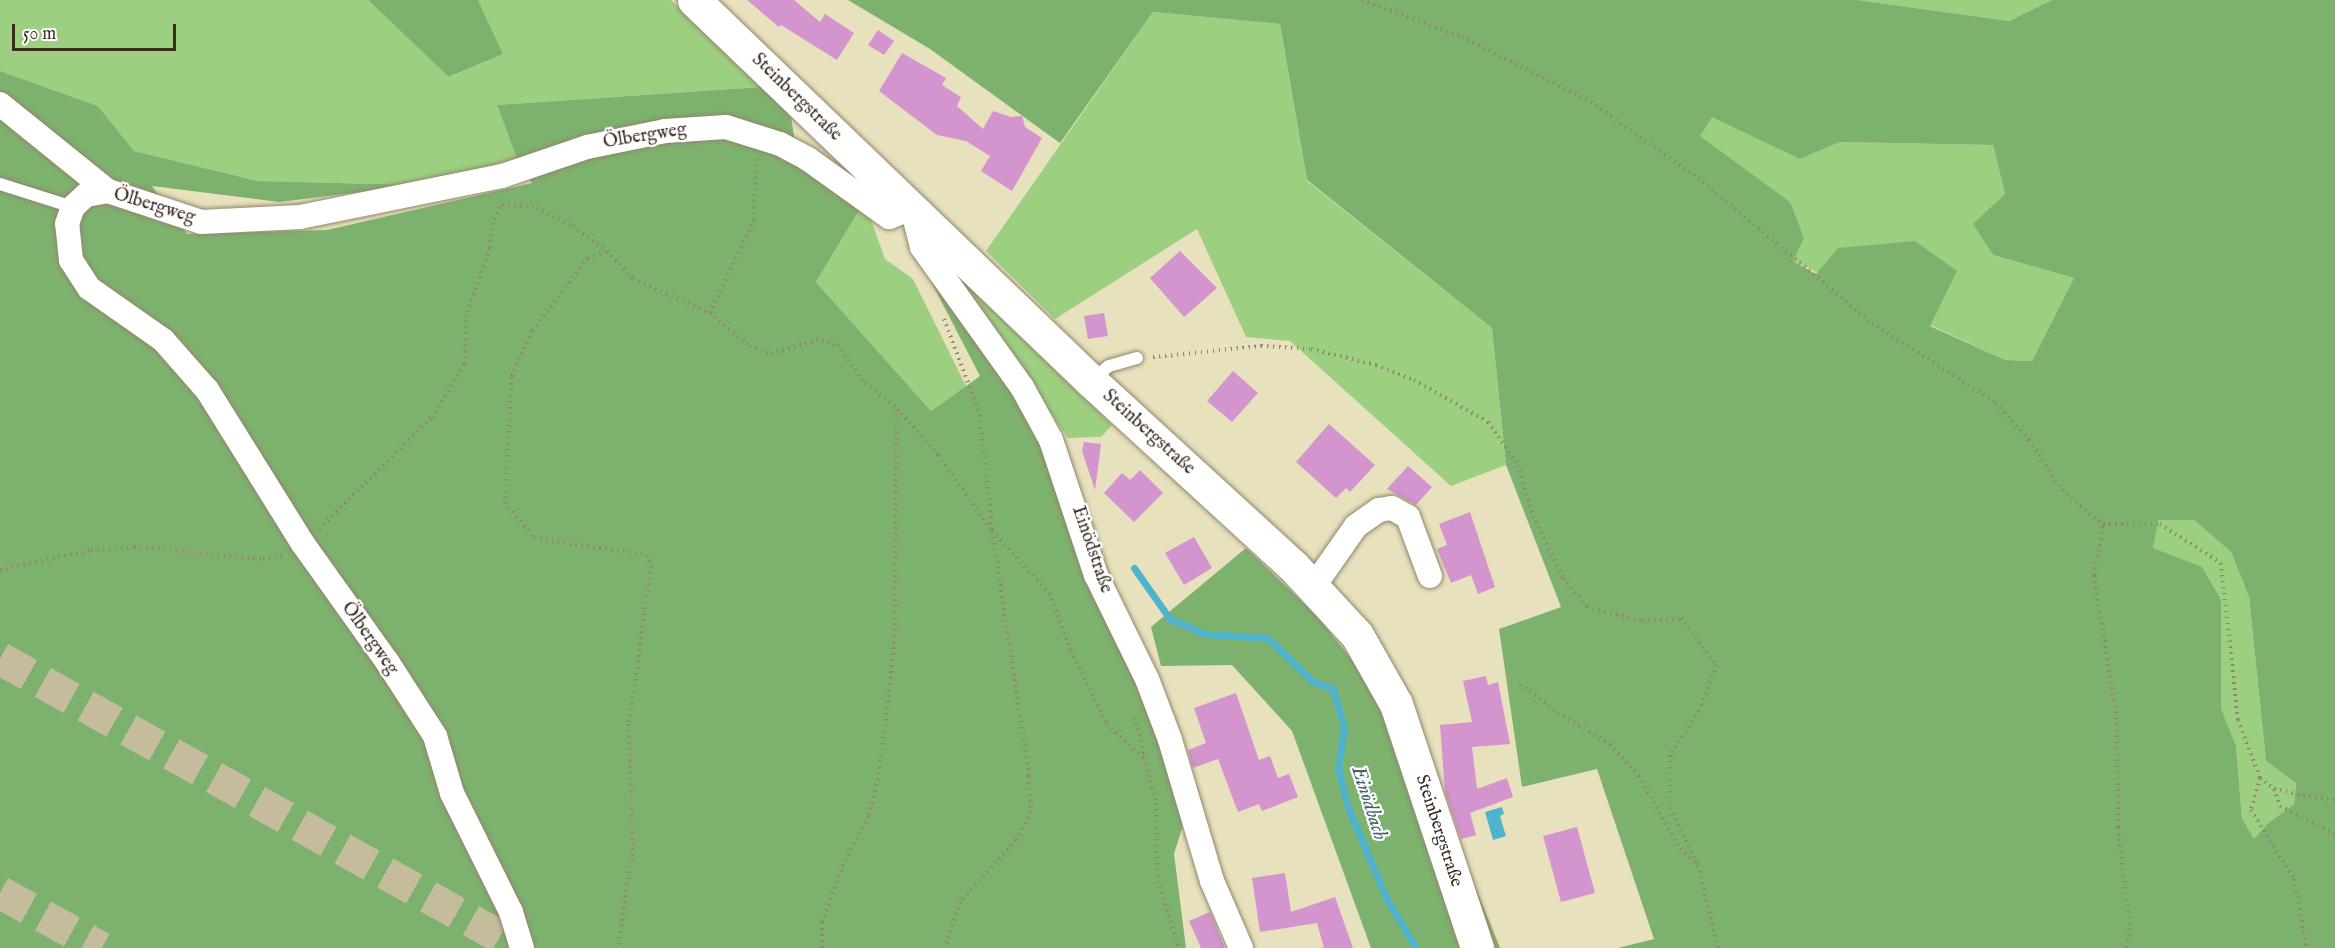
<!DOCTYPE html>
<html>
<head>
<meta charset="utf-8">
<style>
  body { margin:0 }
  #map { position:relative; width:2335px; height:948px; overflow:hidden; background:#e8e1bd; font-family:"IM FELL English",serif }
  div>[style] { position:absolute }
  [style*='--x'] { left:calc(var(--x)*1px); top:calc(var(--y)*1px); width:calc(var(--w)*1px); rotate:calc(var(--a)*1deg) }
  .green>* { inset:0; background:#9cd080 }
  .forest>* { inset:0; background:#7db26e }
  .water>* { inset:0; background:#4fb3ce }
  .stream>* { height:7px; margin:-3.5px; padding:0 3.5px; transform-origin:3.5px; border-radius:3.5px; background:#4fb3ce }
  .building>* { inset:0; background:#d494ce }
  .highway-tunnel>* { height:33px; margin-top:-16.5px; transform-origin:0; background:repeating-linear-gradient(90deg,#c5bc9d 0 33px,transparent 0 49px) }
  .path>* { height:4px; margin-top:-2px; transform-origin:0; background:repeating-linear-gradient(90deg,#92866e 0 1.5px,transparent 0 6px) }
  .roads { filter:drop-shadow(0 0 2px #92866e) drop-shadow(0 0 2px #92866e) }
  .lane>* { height:12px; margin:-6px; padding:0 6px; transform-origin:6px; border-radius:6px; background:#fff }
  .street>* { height:24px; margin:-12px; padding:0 12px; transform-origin:12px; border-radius:12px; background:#fff }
  .secondary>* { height:33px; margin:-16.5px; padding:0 16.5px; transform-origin:16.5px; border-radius:16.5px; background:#fff }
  span { translate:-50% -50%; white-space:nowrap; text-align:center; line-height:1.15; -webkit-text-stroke:4.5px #fff; paint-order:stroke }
  .street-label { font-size:18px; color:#3b2a1e }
  .water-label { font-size:20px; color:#436164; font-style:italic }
  .scale { position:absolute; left:12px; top:24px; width:164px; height:27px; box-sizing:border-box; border:3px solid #3b2a1e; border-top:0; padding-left:8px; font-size:18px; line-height:21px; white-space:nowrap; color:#3b2a1e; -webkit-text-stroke:4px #fff; paint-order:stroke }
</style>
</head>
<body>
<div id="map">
  <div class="green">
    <div style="clip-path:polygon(0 0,368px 0,450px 77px,503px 54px,478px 0,671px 0,761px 87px,497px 105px,517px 159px,418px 185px,258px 181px,134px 151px,98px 106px,0 71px)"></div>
    <div style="clip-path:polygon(1857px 0,2052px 0,2009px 21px)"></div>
    <div style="clip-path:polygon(1153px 12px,1280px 24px,1307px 181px,1492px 328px,1506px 465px,1451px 486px,1290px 341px,1246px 337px,1197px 229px,1055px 319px,986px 251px)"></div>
    <div style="clip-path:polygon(1712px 116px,1800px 159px,1840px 142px,1993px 145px,2005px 194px,1974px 224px,1993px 255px,2074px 278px,2032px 361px,2005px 360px,1793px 261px,1699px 136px)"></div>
    <div style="clip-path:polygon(861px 207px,870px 217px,885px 259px,913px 279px,966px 386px,931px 411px,816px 282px)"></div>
    <div style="clip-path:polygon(950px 268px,1112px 425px,1101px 437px,1068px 438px)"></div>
    <div style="clip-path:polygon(2157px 520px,2194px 520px,2231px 552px,2249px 597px,2266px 761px,2296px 783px,2294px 804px,2267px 824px,2254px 839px,2242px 818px,2236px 746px,2221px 708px,2221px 600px,2153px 548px)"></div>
  </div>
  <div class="forest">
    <div style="clip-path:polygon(368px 0,478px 0,503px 54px,449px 77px)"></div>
    <div style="clip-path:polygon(evenodd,848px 0,1857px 0,2009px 21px,2052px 0,2335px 0,2335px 948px,1618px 948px,1654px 939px,1597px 769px,1522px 787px,1499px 629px,1561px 607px,1506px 465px,1492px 328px,1307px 180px,1280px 24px,1153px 12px,1060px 143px,930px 49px,848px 0,1712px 117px,1800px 159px,1840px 142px,1993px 145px,2005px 194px,1973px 224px,1993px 255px,2074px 278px,2032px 361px,2005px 360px,1930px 326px,1957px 271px,1915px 241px,1838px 248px,1816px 274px,1793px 261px,1804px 238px,1790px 202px,1700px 136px,1712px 117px,848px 0,2158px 520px,2194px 520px,2231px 552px,2249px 597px,2266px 761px,2296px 783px,2294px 804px,2267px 824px,2254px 839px,2242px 818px,2236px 746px,2221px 708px,2221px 600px,2202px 567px,2153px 548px,2158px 520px)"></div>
    <div style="clip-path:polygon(0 71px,98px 106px,134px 151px,258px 181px,418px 185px,279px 202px,152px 186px,187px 234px,327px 230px,532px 183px,517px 159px,497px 105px,761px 87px,791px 117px,799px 168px,861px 207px,816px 282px,931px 411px,980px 376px,922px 264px,977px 334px,1043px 441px,1163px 739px,1183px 825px,1174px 854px,1186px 948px,0 948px)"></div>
    <div style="clip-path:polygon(1246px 548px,1317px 616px,1355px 664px,1382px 713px,1463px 948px,1371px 948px,1292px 731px,1232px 665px,1161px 666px,1151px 627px)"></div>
    <div style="clip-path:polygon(1470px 874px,1500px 948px,1490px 948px,1466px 875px)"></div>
  </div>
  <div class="water">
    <div style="clip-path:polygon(1502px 807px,1504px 814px,1500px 816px,1506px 836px,1493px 840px,1485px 812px)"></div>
  </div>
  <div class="stream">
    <div style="--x:1134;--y:568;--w:62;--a:54.8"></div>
    <div style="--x:1170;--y:619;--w:38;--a:23"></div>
    <div style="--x:1205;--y:634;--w:63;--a:3.6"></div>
    <div style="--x:1268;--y:638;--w:62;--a:44.3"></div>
    <div style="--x:1312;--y:681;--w:22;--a:21"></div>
    <div style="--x:1333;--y:689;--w:41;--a:74.2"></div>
    <div style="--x:1344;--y:728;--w:40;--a:98.5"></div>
    <div style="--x:1338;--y:768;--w:38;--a:76"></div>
    <div style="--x:1347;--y:805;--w:101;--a:67.2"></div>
    <div style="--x:1386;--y:898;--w:58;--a:59"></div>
  </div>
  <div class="building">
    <div style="clip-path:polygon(747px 0,794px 0,820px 22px,825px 14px,854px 33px,837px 60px,781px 25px,779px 27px)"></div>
    <div style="clip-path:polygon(878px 30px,894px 41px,884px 55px,868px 45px)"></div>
    <div style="clip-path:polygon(902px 53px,946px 78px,942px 85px,961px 97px,957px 106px,983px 129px,993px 111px,1011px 117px,1022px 116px,1025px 127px,1042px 138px,1012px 191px,981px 171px,990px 156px,966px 141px,937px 135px,879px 91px)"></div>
    <div style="clip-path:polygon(1180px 251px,1217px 288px,1184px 317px,1150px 278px)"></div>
    <div style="clip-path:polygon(1104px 313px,1108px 336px,1088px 339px,1084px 316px)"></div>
    <div style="clip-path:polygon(1233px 371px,1258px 393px,1232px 422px,1207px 401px)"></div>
    <div style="clip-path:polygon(1329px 424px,1375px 465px,1350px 492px,1346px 488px,1336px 498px,1296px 462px)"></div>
    <div style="clip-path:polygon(1084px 442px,1101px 444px,1095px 490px,1082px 451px)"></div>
    <div style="clip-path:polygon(1408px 466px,1432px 487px,1416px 505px,1387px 489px)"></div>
    <div style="clip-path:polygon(1140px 470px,1163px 493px,1134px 522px,1104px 493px,1122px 473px,1130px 480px)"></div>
    <div style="clip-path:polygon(1470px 512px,1495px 587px,1478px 594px,1471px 575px,1451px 583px,1437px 549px,1447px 545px,1439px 524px)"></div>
    <div style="clip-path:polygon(1194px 537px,1212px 568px,1184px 585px,1165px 553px)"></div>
    <div style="clip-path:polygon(1486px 676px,1488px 685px,1498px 682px,1510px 744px,1472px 747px,1477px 789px,1507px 778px,1513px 797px,1470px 813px,1476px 835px,1461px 839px,1445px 792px,1440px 725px,1472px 722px,1463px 681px)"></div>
    <div style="clip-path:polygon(1236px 693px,1259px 760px,1270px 756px,1278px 778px,1289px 774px,1298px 797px,1262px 811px,1259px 804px,1238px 812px,1218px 759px,1193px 768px,1188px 750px,1206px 743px,1194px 708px)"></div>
    <div style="clip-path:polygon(1577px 827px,1595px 893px,1561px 902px,1543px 836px)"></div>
    <div style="clip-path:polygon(1285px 873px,1291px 912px,1335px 897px,1353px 948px,1324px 948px,1317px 923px,1260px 932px,1252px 878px)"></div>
    <div style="clip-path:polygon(1210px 912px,1225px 948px,1201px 948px,1189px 921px)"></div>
  </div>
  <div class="highway-tunnel">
    <div style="--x:0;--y:658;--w:596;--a:29.1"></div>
    <div style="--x:0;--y:892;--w:116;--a:28.8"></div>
  </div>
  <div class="path">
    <div style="--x:1362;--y:0;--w:107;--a:20.3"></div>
    <div style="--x:1462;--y:37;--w:144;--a:26.7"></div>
    <div style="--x:1591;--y:102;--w:131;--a:35.4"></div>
    <div style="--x:1698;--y:178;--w:226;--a:39.8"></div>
    <div style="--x:1872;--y:323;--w:148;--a:32.8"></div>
    <div style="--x:1996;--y:403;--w:50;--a:48.3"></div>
    <div style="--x:2029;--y:440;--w:60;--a:56.6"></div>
    <div style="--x:2062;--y:490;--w:53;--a:39.7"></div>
    <div style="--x:502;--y:205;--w:35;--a:5"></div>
    <div style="--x:537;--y:208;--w:40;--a:26.6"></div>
    <div style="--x:573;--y:226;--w:42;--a:36.3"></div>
    <div style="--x:607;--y:251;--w:38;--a:47"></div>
    <div style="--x:633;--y:279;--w:84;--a:23.8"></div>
    <div style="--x:710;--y:313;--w:52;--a:39.5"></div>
    <div style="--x:750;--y:346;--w:22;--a:21"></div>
    <div style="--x:771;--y:354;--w:47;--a:-17.3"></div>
    <div style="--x:816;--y:340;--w:23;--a:13"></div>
    <div style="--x:838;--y:345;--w:41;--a:55.9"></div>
    <div style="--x:861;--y:379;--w:47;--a:39.8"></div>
    <div style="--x:897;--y:409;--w:62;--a:48.3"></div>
    <div style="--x:938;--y:455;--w:93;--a:54.6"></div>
    <div style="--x:992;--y:531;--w:84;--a:47.4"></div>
    <div style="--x:1049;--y:593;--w:62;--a:69.2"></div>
    <div style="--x:1071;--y:651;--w:81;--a:63.7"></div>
    <div style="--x:1107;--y:724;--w:50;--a:42.6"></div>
    <div style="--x:606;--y:251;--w:19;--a:159"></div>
    <div style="--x:588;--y:258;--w:92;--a:127.5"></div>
    <div style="--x:532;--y:331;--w:51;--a:114.5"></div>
    <div style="--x:511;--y:377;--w:125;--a:92.7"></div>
    <div style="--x:505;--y:502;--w:46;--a:51.1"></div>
    <div style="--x:534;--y:538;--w:114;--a:8.6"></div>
    <div style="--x:647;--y:555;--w:12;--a:70"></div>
    <div style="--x:651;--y:566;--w:160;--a:97.9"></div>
    <div style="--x:629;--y:724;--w:124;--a:88.2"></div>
    <div style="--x:633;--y:848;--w:101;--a:98.5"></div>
    <div style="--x:710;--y:313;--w:103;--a:-64.7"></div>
    <div style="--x:754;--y:220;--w:61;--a:-87.2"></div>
    <div style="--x:944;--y:319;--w:103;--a:69.4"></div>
    <div style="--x:980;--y:415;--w:117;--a:84.1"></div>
    <div style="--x:992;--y:531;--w:248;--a:81.4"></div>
    <div style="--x:1029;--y:776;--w:36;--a:87"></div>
    <div style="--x:1031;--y:812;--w:32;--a:118"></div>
    <div style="--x:1016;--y:840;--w:84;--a:132.1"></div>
    <div style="--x:960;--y:902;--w:48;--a:108.1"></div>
    <div style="--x:1153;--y:357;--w:109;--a:-5.8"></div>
    <div style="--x:1261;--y:346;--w:50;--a:3.4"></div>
    <div style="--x:1311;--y:349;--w:67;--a:13.8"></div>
    <div style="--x:1376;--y:365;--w:41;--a:21.5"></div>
    <div style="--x:1414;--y:380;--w:85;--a:29.6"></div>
    <div style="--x:1488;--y:422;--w:52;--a:55.1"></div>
    <div style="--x:1518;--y:465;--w:53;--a:73.6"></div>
    <div style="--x:1533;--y:516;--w:69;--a:64.2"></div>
    <div style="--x:1563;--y:578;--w:38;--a:50"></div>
    <div style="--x:1587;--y:607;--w:57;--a:14.3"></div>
    <div style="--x:1642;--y:621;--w:39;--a:-4"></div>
    <div style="--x:1681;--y:618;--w:59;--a:52.5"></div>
    <div style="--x:1717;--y:665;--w:49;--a:111.4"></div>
    <div style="--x:1699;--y:711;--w:53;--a:123.4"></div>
    <div style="--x:1670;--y:755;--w:53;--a:90"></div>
    <div style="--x:1670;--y:808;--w:64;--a:63.8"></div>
    <div style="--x:1698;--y:865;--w:85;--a:76.5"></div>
    <div style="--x:319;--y:529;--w:159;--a:-44.7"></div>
    <div style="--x:432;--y:417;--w:62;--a:-58.1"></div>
    <div style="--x:465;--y:364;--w:52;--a:-87.8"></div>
    <div style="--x:467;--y:312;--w:68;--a:-70.2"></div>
    <div style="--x:490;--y:248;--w:29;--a:-82"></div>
    <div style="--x:494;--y:219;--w:17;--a:-62"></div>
    <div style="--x:0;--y:570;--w:93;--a:-12.4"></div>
    <div style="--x:91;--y:550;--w:43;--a:-4"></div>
    <div style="--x:134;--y:547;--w:130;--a:5.3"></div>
    <div style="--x:263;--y:559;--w:22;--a:-10"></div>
    <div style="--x:1520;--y:684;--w:48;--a:37.3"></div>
    <div style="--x:1558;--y:713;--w:61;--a:30.8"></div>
    <div style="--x:1610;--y:744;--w:43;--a:47.8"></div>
    <div style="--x:1639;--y:776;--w:84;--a:60.7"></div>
    <div style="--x:1680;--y:849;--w:21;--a:41"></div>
    <div style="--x:1135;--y:717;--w:89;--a:76.3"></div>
    <div style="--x:1156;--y:803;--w:78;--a:88.5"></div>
    <div style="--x:1158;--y:881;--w:70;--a:72.6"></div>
    <div style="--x:2260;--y:778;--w:33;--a:106"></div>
    <div style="--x:2251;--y:810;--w:81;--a:58.1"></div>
    <div style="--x:2294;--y:879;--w:70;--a:79.3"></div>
    <div style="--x:2274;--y:789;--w:62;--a:11.1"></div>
    <div style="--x:822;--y:948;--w:26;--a:-90"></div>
    <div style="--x:822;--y:922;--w:66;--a:-69.6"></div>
    <div style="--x:845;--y:860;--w:51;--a:-61.9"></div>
    <div style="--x:869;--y:815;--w:42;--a:-76.3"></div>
    <div style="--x:879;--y:774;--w:138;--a:-83.3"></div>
    <div style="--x:895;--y:637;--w:228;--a:-89.5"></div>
    <div style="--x:2127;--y:948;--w:18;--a:-81"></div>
    <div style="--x:2130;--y:930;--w:104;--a:-96.6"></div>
    <div style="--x:2118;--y:827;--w:114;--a:-91"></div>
    <div style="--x:2116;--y:713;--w:140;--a:-99.1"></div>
    <div style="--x:2094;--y:575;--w:52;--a:-80"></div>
    <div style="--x:2103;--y:524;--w:57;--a:0"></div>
    <div style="--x:2160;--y:524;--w:72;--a:32.6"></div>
    <div style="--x:2221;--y:563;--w:158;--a:83.8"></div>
    <div style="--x:2238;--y:720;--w:62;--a:69.2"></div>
    <div style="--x:2260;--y:778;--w:18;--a:38"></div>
    <div style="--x:2274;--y:789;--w:18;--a:71"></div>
    <div style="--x:2280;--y:806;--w:62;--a:27"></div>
  </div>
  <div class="roads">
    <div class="lane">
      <div style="--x:0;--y:184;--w:77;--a:17.5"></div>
      <div style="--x:1091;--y:381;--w:23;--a:-40"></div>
      <div style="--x:1109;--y:366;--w:29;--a:-16"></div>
    </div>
    <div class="street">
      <div style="--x:0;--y:104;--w:139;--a:38.9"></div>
      <div style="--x:1314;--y:586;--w:73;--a:-55"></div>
      <div style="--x:1356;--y:526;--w:28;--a:-35"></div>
      <div style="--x:1379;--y:510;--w:13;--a:-9"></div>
      <div style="--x:1392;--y:508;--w:18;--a:29"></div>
      <div style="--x:1408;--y:517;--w:63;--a:69.6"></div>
      <div style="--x:522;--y:948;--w:38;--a:-107"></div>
      <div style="--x:511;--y:912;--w:133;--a:-116.4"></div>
      <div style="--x:452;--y:793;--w:59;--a:-106.6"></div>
      <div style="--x:435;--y:736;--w:87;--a:-122.8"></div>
      <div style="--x:388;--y:663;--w:146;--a:-125.5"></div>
      <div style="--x:303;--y:544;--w:181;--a:-121.9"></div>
      <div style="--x:207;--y:390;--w:67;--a:-131.3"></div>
      <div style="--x:163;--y:340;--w:90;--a:-144.9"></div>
      <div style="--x:89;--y:288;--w:33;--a:-123"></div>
      <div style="--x:71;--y:260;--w:36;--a:-96"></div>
      <div style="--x:67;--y:224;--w:18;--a:-71"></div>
      <div style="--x:73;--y:207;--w:18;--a:-43"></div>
      <div style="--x:86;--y:195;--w:22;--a:-10"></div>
      <div style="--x:108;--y:191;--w:98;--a:18.4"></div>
      <div style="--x:201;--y:222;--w:99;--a:-2.9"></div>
      <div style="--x:300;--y:217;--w:206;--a:-11.5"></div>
      <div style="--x:502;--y:176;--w:90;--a:-18.8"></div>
      <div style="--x:587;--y:147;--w:80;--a:-11.6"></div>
      <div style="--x:665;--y:131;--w:61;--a:-3.8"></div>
      <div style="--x:726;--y:127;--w:57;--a:17.5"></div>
      <div style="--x:780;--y:144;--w:32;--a:28"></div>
      <div style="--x:808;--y:159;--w:100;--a:35.6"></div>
      <div style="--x:889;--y:217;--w:25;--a:-21"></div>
      <div style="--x:912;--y:208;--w:40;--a:75.6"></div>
      <div style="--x:922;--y:247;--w:172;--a:54.5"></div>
      <div style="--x:1022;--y:387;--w:60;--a:61.3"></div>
      <div style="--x:1051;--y:440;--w:142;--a:71.6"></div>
      <div style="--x:1096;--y:575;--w:116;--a:63.9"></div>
      <div style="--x:1147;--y:679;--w:65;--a:69.3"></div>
      <div style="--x:1170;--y:740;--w:147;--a:73.4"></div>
      <div style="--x:1212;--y:881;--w:73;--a:66.6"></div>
    </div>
    <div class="secondary">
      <div style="--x:694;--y:0;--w:550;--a:43.82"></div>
      <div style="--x:1091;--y:381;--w:274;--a:42.5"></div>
      <div style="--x:1293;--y:566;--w:94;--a:47.2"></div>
      <div style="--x:1357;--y:635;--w:79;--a:60.5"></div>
      <div style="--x:1396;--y:704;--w:257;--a:71.6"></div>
    </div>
  </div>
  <div class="street-label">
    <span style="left:796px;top:98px;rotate:44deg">Steinbergstraße</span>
    <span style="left:645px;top:137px;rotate:-9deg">Ölbergweg</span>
    <span style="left:154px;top:207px;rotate:17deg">Ölbergweg</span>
    <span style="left:1148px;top:433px;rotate:42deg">Steinbergstraße</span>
    <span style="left:1091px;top:550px;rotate:71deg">Einödstraße</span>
    <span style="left:369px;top:639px;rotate:55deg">Ölbergweg</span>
    <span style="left:1438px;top:831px;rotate:72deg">Steinbergstraße</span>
  </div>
  <div class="water-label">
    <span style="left:1369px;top:803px;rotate:72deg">Einödbach</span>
  </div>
  <div class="scale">50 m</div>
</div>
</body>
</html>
